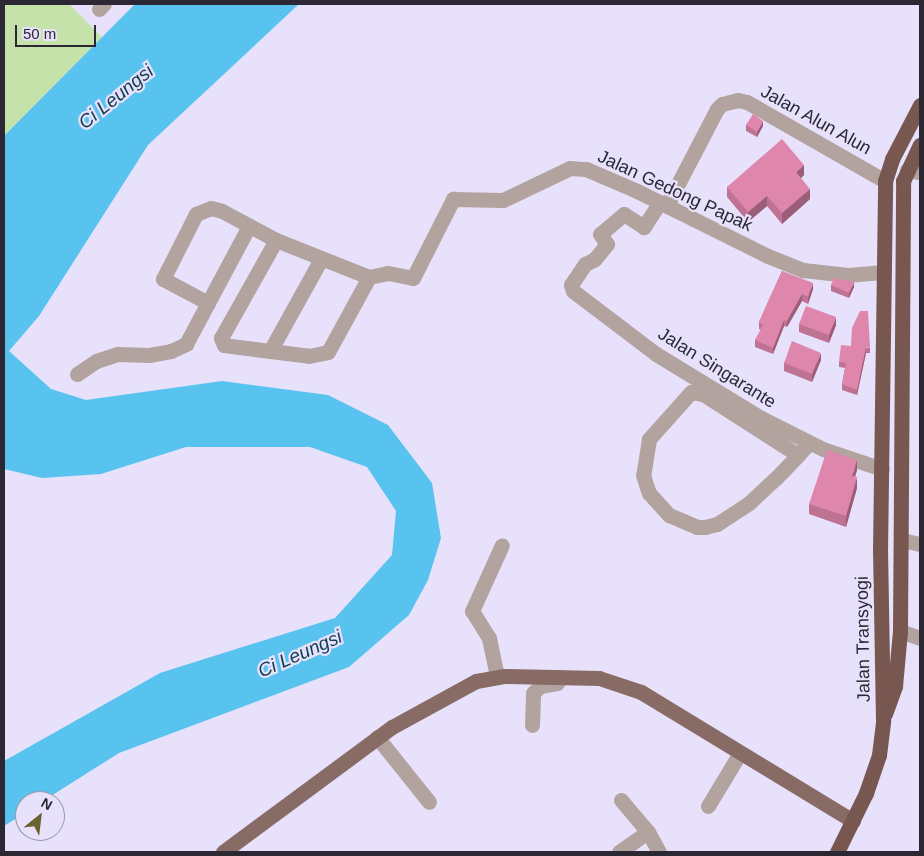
<!DOCTYPE html>
<html>
<head>
<meta charset="utf-8">
<style>
  body { margin:0 }
  #map { position:relative; width:924px; height:856px; overflow:hidden; background:#e7e1fb; font-family:Helvetica,sans-serif }
  div>[style] { position:absolute }
  [style*='--x'] { left:calc(var(--x)*1px); top:calc(var(--y)*1px); width:calc(var(--w)*1px); rotate:calc(var(--a)*1deg) }
  .green>* { inset:0; background:#c4e2aa }
  .water>* { inset:0; background:#59c3f0 }
  .minor>* { height:15px; margin:-7.5px; padding:0 7.5px; transform-origin:7.5px; border-radius:7.5px; background:#b3a39f }
  .major>* { height:15px; margin:-7.5px; padding:0 7.5px; transform-origin:7.5px; border-radius:7.5px; background:#886b65 }
  .highway>* { height:15px; margin:-7.5px; padding:0 7.5px; transform-origin:7.5px; border-radius:7.5px; background:#775750 }
  .wall>* { inset:0; background:#bf7393 }
  .shaded-wall>* { inset:0; background:#9b5e78 }
  .building>* { inset:0; background:#de86ab }
  span { translate:-50% -50%; white-space:nowrap; text-align:center; line-height:1.15; -webkit-text-stroke:4.5px #e7e1fb; paint-order:stroke }
  .street-label { font-size:18px; color:#2b2834 }
  .water-label { font-size:19px; color:#0e3d50; font-style:italic }
  .frame { position:absolute; inset:0; border:5px solid #2b2834; pointer-events:none }
  .north { position:absolute; left:15px; top:791px; width:50px; height:50px; box-sizing:border-box; background:#e7e1fb; border:1px solid #9c97ab; border-radius:50%; rotate:29deg; font-size:14px; font-weight:700; line-height:20px; text-align:center; color:#2b2834 }
  .north::after { content:''; display:block; margin:auto; width:18px; height:22px; background:#6a622f; clip-path:polygon(50% 0,100% 100%,50% 72%,0 100%) }
  .scale { position:absolute; left:15px; top:25px; width:81px; height:22px; box-sizing:border-box; border:2px solid #2b2834; border-top:0; padding-left:6px; font-size:15px; line-height:18px; white-space:nowrap; color:#2b2834; -webkit-text-stroke:4px #e7e1fb; paint-order:stroke }
</style>
</head>
<body>
<div id="map">
  <div class="green">
    <div style="clip-path:polygon(4px 4px,69px 4px,102px 37px,4px 136px)"></div>
  </div>
  <div class="water">
    <div style="clip-path:polygon(135px 4px,299px 4px,148px 145px,39px 316px,9px 351px,51px 389px,86px 400px,222px 381px,328px 395px,388px 425px,432px 483px,441px 538px,428px 580px,409px 615px,349px 667px,119px 753px,43px 801px,25px 801px,25px 813px,4px 826px,4px 761px,160px 673px,335px 618px,392px 555px,396px 511px,367px 467px,310px 447px,186px 447px,101px 474px,42px 478px,4px 469px,4px 136px)"></div>
  </div>
  <div class="minor">
    <div style="--x:99;--y:9;--w:7;--a:-45"></div>
    <div style="--x:907;--y:170;--w:13;--a:9"></div>
    <div style="--x:660;--y:202;--w:30;--a:123"></div>
    <div style="--x:644;--y:227;--w:24;--a:-147"></div>
    <div style="--x:624;--y:214;--w:31;--a:140"></div>
    <div style="--x:600;--y:234;--w:12;--a:55"></div>
    <div style="--x:607;--y:244;--w:19;--a:129"></div>
    <div style="--x:595;--y:259;--w:11;--a:153"></div>
    <div style="--x:585;--y:264;--w:25;--a:124"></div>
    <div style="--x:571;--y:285;--w:6;--a:72"></div>
    <div style="--x:573;--y:291;--w:104;--a:37.2"></div>
    <div style="--x:656;--y:354;--w:123;--a:31.4"></div>
    <div style="--x:761;--y:418;--w:69;--a:26.6"></div>
    <div style="--x:823;--y:449;--w:62;--a:18.7"></div>
    <div style="--x:667;--y:205;--w:108;--a:-62.5"></div>
    <div style="--x:717;--y:109;--w:7;--a:-45"></div>
    <div style="--x:722;--y:104;--w:16;--a:-14"></div>
    <div style="--x:738;--y:100;--w:9;--a:13"></div>
    <div style="--x:747;--y:102;--w:159;--a:29.8"></div>
    <div style="--x:321;--y:259;--w:105;--a:119"></div>
    <div style="--x:270;--y:351;--w:39;--a:7"></div>
    <div style="--x:309;--y:356;--w:19;--a:-12"></div>
    <div style="--x:328;--y:352;--w:85;--a:-61.3"></div>
    <div style="--x:208;--y:303;--w:51;--a:-151.9"></div>
    <div style="--x:163;--y:279;--w:73;--a:-63.1"></div>
    <div style="--x:196;--y:214;--w:16;--a:-22"></div>
    <div style="--x:211;--y:208;--w:11;--a:15"></div>
    <div style="--x:222;--y:211;--w:61;--a:28.2"></div>
    <div style="--x:270;--y:351;--w:46;--a:-172.6"></div>
    <div style="--x:224;--y:345;--w:8;--a:-113"></div>
    <div style="--x:221;--y:338;--w:112;--a:-60.7"></div>
    <div style="--x:276;--y:240;--w:100;--a:21.7"></div>
    <div style="--x:369;--y:277;--w:19;--a:-12"></div>
    <div style="--x:388;--y:273;--w:25;--a:11"></div>
    <div style="--x:413;--y:278;--w:89;--a:-63.1"></div>
    <div style="--x:453;--y:199;--w:50;--a:1.1"></div>
    <div style="--x:503;--y:200;--w:74;--a:-25.5"></div>
    <div style="--x:570;--y:168;--w:16;--a:4"></div>
    <div style="--x:586;--y:169;--w:56;--a:23.3"></div>
    <div style="--x:637;--y:191;--w:146;--a:26.4"></div>
    <div style="--x:768;--y:256;--w:38;--a:22"></div>
    <div style="--x:803;--y:270;--w:45;--a:6.3"></div>
    <div style="--x:848;--y:275;--w:36;--a:-5"></div>
    <div style="--x:77;--y:374;--w:23;--a:-34"></div>
    <div style="--x:96;--y:361;--w:23;--a:-18"></div>
    <div style="--x:118;--y:354;--w:31;--a:2"></div>
    <div style="--x:149;--y:355;--w:22;--a:-10"></div>
    <div style="--x:171;--y:351;--w:17;--a:-25"></div>
    <div style="--x:186;--y:344;--w:134;--a:-61.9"></div>
    <div style="--x:798;--y:455;--w:113;--a:-147.3"></div>
    <div style="--x:703;--y:394;--w:12;--a:-171"></div>
    <div style="--x:691;--y:392;--w:63;--a:131.8"></div>
    <div style="--x:649;--y:439;--w:36;--a:99"></div>
    <div style="--x:643;--y:475;--w:19;--a:72"></div>
    <div style="--x:649;--y:493;--w:30;--a:48"></div>
    <div style="--x:669;--y:515;--w:30;--a:23"></div>
    <div style="--x:697;--y:527;--w:8;--a:0"></div>
    <div style="--x:705;--y:527;--w:12;--a:-14"></div>
    <div style="--x:717;--y:524;--w:38;--a:-33"></div>
    <div style="--x:749;--y:503;--w:37;--a:-43"></div>
    <div style="--x:776;--y:478;--w:32;--a:-46"></div>
    <div style="--x:798;--y:455;--w:16;--a:-47"></div>
    <div style="--x:902;--y:540;--w:18;--a:13"></div>
    <div style="--x:900;--y:631;--w:21;--a:19"></div>
    <div style="--x:497;--y:676;--w:39;--a:-102"></div>
    <div style="--x:489;--y:638;--w:32;--a:-122"></div>
    <div style="--x:472;--y:611;--w:72;--a:-65.6"></div>
    <div style="--x:532;--y:725;--w:32;--a:-88"></div>
    <div style="--x:533;--y:693;--w:10;--a:-45"></div>
    <div style="--x:540;--y:686;--w:17;--a:-10"></div>
    <div style="--x:557;--y:683;--w:7;--a:-56"></div>
    <div style="--x:377;--y:737;--w:83;--a:51.3"></div>
    <div style="--x:621;--y:800;--w:42;--a:49.8"></div>
    <div style="--x:708;--y:806;--w:62;--a:-58.9"></div>
    <div style="--x:619;--y:852;--w:35;--a:-35"></div>
    <div style="--x:648;--y:832;--w:23;--a:61"></div>
  </div>
  <div class="major">
    <div style="--x:223;--y:852;--w:210;--a:-36.5"></div>
    <div style="--x:392;--y:727;--w:96;--a:-28.7"></div>
    <div style="--x:476;--y:681;--w:28;--a:-10"></div>
    <div style="--x:504;--y:676;--w:95;--a:1.2"></div>
    <div style="--x:599;--y:678;--w:44;--a:18.4"></div>
    <div style="--x:641;--y:692;--w:248;--a:31.3"></div>
  </div>
  <div class="highway">
    <div style="--x:885;--y:714;--w:30;--a:-70"></div>
    <div style="--x:895;--y:686;--w:55;--a:-84.8"></div>
    <div style="--x:900;--y:631;--w:450;--a:-89.6"></div>
    <div style="--x:903;--y:181;--w:40;--a:-65"></div>
    <div style="--x:837;--y:852;--w:66;--a:-63.8"></div>
    <div style="--x:866;--y:793;--w:40;--a:-71.1"></div>
    <div style="--x:879;--y:755;--w:35;--a:-83"></div>
    <div style="--x:883;--y:720;--w:169;--a:-91"></div>
    <div style="--x:880;--y:551;--w:370;--a:-89.2"></div>
    <div style="--x:885;--y:181;--w:23;--a:-72"></div>
    <div style="--x:892;--y:159;--w:61;--a:-62.6"></div>
  </div>
  <div class="wall">
    <div style="clip-path:polygon(746px 125px,763px 126px,757px 137px,746px 131px)"></div>
    <div style="clip-path:polygon(804px 175px,801px 178px,810px 199px,782px 224px,767px 206px,748px 222px,727px 197px,727px 187px)"></div>
    <div style="clip-path:polygon(782px 271px,813px 289px,808px 304px,802px 301px,787px 327px,784px 326px,773px 354px,755px 347px,755px 340px,761px 330px,759px 329px,759px 322px)"></div>
    <div style="clip-path:polygon(831px 285px,854px 287px,849px 298px,831px 291px)"></div>
    <div style="clip-path:polygon(799px 324px,836px 325px,829px 343px,799px 332px)"></div>
    <div style="clip-path:polygon(851px 346px,870px 348px,870px 353px,866px 353px,857px 395px,842px 390px,842px 384px,845px 368px,839px 367px,839px 362px)"></div>
    <div style="clip-path:polygon(821px 360px,812px 382px,784px 371px,784px 363px)"></div>
    <div style="clip-path:polygon(857px 470px,855px 477px,857px 488px,846px 527px,809px 514px,809px 504px)"></div>
  </div>
  <div class="shaded-wall">
    <div style="clip-path:polygon(763px 121px,763px 126px,757px 137px,757px 132px)"></div>
    <div style="clip-path:polygon(804px 165px,804px 175px,796px 182px,796px 172px)"></div>
    <div style="clip-path:polygon(810px 189px,810px 199px,782px 224px,782px 213px)"></div>
    <div style="clip-path:polygon(767px 196px,767px 206px,748px 222px,748px 212px)"></div>
    <div style="clip-path:polygon(854px 282px,854px 287px,849px 298px,849px 293px)"></div>
    <div style="clip-path:polygon(813px 283px,813px 289px,808px 304px,808px 297px)"></div>
    <div style="clip-path:polygon(802px 294px,802px 301px,787px 327px,787px 321px)"></div>
    <div style="clip-path:polygon(836px 317px,836px 325px,829px 343px,829px 335px)"></div>
    <div style="clip-path:polygon(784px 320px,784px 326px,773px 354px,773px 348px)"></div>
    <div style="clip-path:polygon(866px 347px,866px 353px,857px 395px,857px 390px)"></div>
    <div style="clip-path:polygon(821px 353px,821px 360px,812px 382px,812px 374px)"></div>
    <div style="clip-path:polygon(857px 460px,857px 470px,852px 486px,852px 476px)"></div>
    <div style="clip-path:polygon(857px 477px,857px 488px,846px 527px,846px 516px)"></div>
  </div>
  <div class="building">
    <div style="clip-path:polygon(753px 114px,763px 121px,757px 132px,746px 125px)"></div>
    <div style="clip-path:polygon(782px 139px,804px 165px,796px 172px,810px 189px,782px 213px,767px 196px,748px 212px,727px 187px)"></div>
    <div style="clip-path:polygon(919px 217px,920px 217px,920px 236px)"></div>
    <div style="clip-path:polygon(782px 271px,813px 283px,808px 297px,802px 294px,787px 321px,784px 320px,773px 348px,755px 340px,763px 325px,759px 322px)"></div>
    <div style="clip-path:polygon(834px 278px,854px 282px,849px 293px,831px 285px)"></div>
    <div style="clip-path:polygon(806px 306px,836px 317px,829px 335px,799px 324px)"></div>
    <div style="clip-path:polygon(860px 311px,868px 311px,870px 348px,866px 347px,857px 390px,842px 384px,846px 363px,839px 362px,841px 345px,851px 346px,852px 328px)"></div>
    <div style="clip-path:polygon(792px 341px,821px 353px,812px 374px,784px 363px)"></div>
    <div style="clip-path:polygon(827px 450px,857px 460px,852px 476px,857px 477px,846px 516px,809px 504px)"></div>
  </div>
  <div class="street-label">
    <span style="left:816px;top:120px;rotate:29deg">Jalan Alun Alun</span>
    <span style="left:675px;top:191px;rotate:25deg">Jalan Gedong Papak</span>
    <span style="left:717px;top:368px;rotate:32deg">Jalan Singarante</span>
    <span style="left:863px;top:639px;rotate:-91deg">Jalan Transyogi</span>
  </div>
  <div class="water-label">
    <span style="left:116px;top:97px;rotate:-39deg">Ci Leungsi</span>
    <span style="left:300px;top:654px;rotate:-24deg">Ci Leungsi</span>
  </div>
  <div class="frame"></div>
  <div class="north">N</div>
  <div class="scale">50 m</div>
</div>
</body>
</html>
